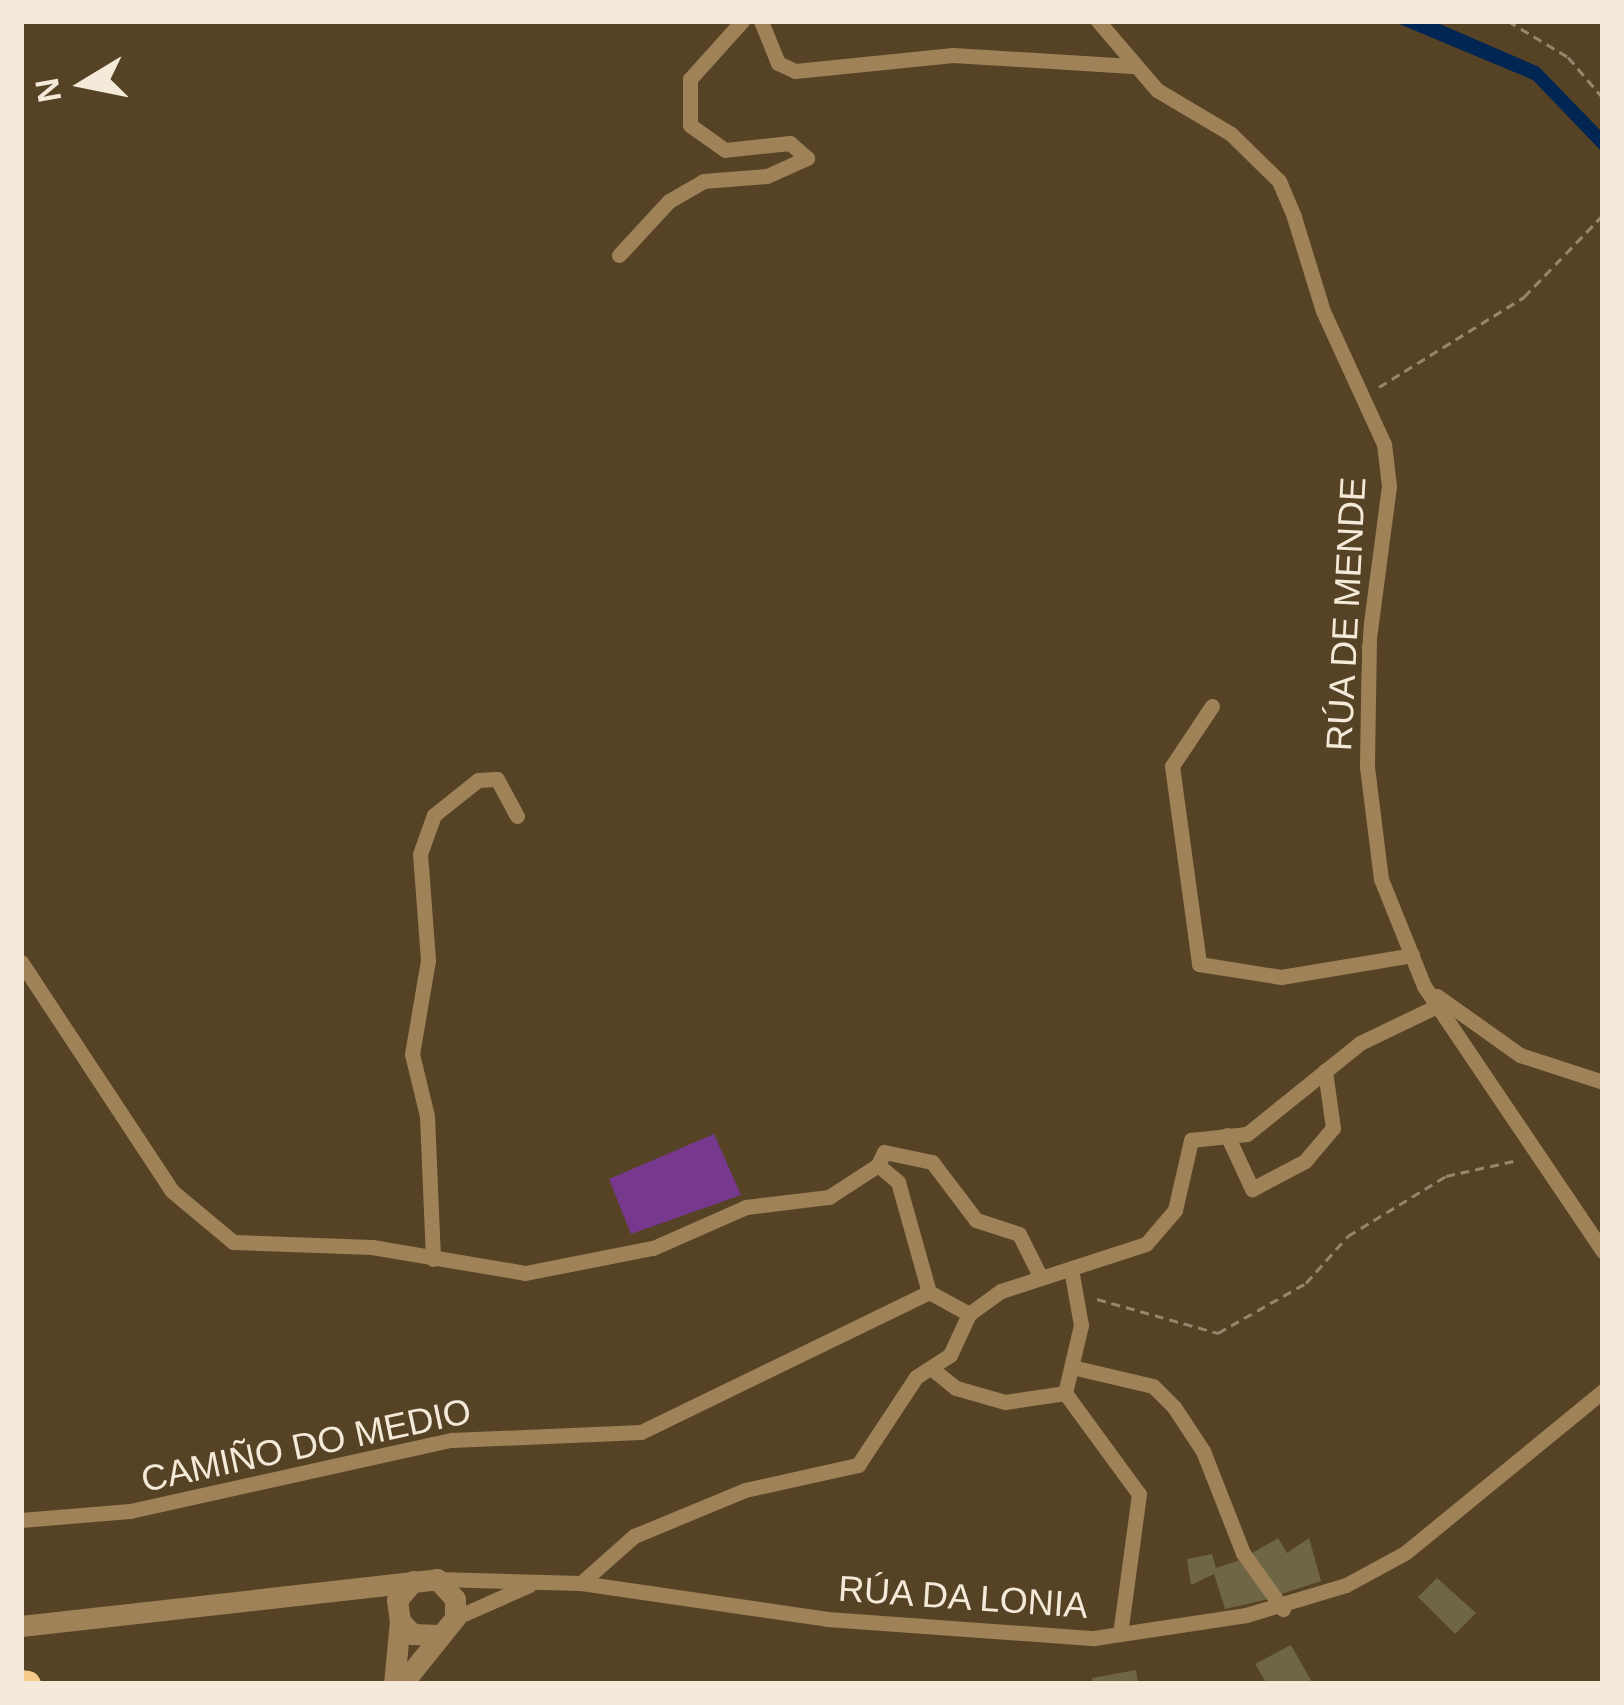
<!DOCTYPE html>
<html>
<head>
<meta charset="utf-8">
<style>
  body { margin:0 }
  #map { position:relative; width:1624px; height:1705px; overflow:hidden; background:#564326; font-family:Helvetica,sans-serif }
  div>[style] { position:absolute }
  [style*='--x'] { left:calc(var(--x)*1px); top:calc(var(--y)*1px); width:calc(var(--w)*1px); rotate:calc(var(--a)*1deg) }
  .green>* { inset:0; background:#76398d }
  .water>* { inset:0; background:#022653 }
  .building>* { inset:0; background:#6f6645 }
  .path>* { height:3px; margin-top:-1.5px; transform-origin:0; background:repeating-linear-gradient(90deg,#96866e 0 9px,transparent 0 15px) }
  .minor>* { height:15px; margin:-7.5px; padding:0 7.5px; transform-origin:7.5px; border-radius:7.5px; background:#9f8257 }
  .tertiary>* { height:21px; margin:-10.5px; padding:0 10.5px; transform-origin:10.5px; border-radius:10.5px; background:#9f8257 }
  .trunk>* { height:27px; margin:-13.5px; padding:0 13.5px; transform-origin:13.5px; border-radius:13.5px; background:#f6ca88 }
  span { translate:-50% -50%; white-space:nowrap; text-align:center; line-height:1.15; -webkit-text-stroke:12px #564326; paint-order:stroke }
  .street-label { font-size:36px; color:#f5ead9 }
  .frame { position:absolute; inset:0; border:24px solid #f5ead9; pointer-events:none }
  .north { position:absolute; left:24px; top:24px; width:120px; height:120px; -webkit-text-stroke:9px #564326; paint-order:stroke; rotate:260deg; font-size:33px; font-weight:700; line-height:48px; text-align:center; color:#f5ead9 }
  .north::after { content:''; display:block; margin:auto; width:42px; height:54px; background:#f5ead9; clip-path:polygon(50% 0,100% 100%,50% 72%,0 100%) }
</style>
</head>
<body>
<div id="map">
  <div class="green">
    <div style="clip-path:polygon(714px 1134px,741px 1195px,631px 1234px,609px 1179px)"></div>
  </div>
  <div class="water">
    <div style="clip-path:polygon(1392px 21px,1433px 21px,1539px 67px,1603px 133px,1603px 153px,1533px 80px)"></div>
  </div>
  <div class="building">
    <div style="clip-path:polygon(1278px 1538px,1287px 1553px,1309px 1538px,1321px 1581px,1275px 1596px,1247px 1556px)"></div>
    <div style="clip-path:polygon(1212px 1554px,1216px 1568px,1246px 1558px,1273px 1598px,1225px 1609px,1214px 1574px,1191px 1585px,1187px 1559px)"></div>
    <div style="clip-path:polygon(1437px 1578px,1476px 1613px,1455px 1634px,1418px 1597px)"></div>
    <div style="clip-path:polygon(1291px 1645px,1313px 1684px,1267px 1684px,1255px 1664px)"></div>
    <div style="clip-path:polygon(1136px 1670px,1138px 1684px,1093px 1684px,1092px 1678px)"></div>
  </div>
  <div class="path">
    <div style="--x:1508;--y:21;--w:70;--a:31"></div>
    <div style="--x:1568;--y:57;--w:54;--a:49.5"></div>
    <div style="--x:1379;--y:387;--w:171;--a:-31.8"></div>
    <div style="--x:1524;--y:297;--w:114;--a:-46.1"></div>
    <div style="--x:1097;--y:1299;--w:126;--a:15.7"></div>
    <div style="--x:1218;--y:1333;--w:101;--a:-29.6"></div>
    <div style="--x:1306;--y:1283;--w:63;--a:-48.2"></div>
    <div style="--x:1348;--y:1236;--w:115;--a:-31.5"></div>
    <div style="--x:1446;--y:1176;--w:74;--a:-12.5"></div>
  </div>
  <div class="minor">
    <div style="--x:761;--y:21;--w:45;--a:68"></div>
    <div style="--x:778;--y:63;--w:19;--a:25"></div>
    <div style="--x:795;--y:71;--w:159;--a:-5.8"></div>
    <div style="--x:953;--y:55;--w:179;--a:3.5"></div>
    <div style="--x:1098;--y:21;--w:91;--a:49.5"></div>
    <div style="--x:1157;--y:90;--w:86;--a:30.7"></div>
    <div style="--x:1231;--y:134;--w:67;--a:44.4"></div>
    <div style="--x:1279;--y:181;--w:39;--a:67"></div>
    <div style="--x:1294;--y:217;--w:98;--a:72.9"></div>
    <div style="--x:1323;--y:311;--w:146;--a:65.4"></div>
    <div style="--x:1384;--y:444;--w:42;--a:83.2"></div>
    <div style="--x:1389;--y:486;--w:152;--a:97.5"></div>
    <div style="--x:1369;--y:637;--w:130;--a:90.9"></div>
    <div style="--x:1367;--y:767;--w:113;--a:82.9"></div>
    <div style="--x:1381;--y:879;--w:115;--a:68.1"></div>
    <div style="--x:1424;--y:986;--w:320;--a:56"></div>
    <div style="--x:619;--y:255;--w:74;--a:-47.2"></div>
    <div style="--x:669;--y:201;--w:39;--a:-30"></div>
    <div style="--x:703;--y:181;--w:64;--a:-4.5"></div>
    <div style="--x:767;--y:176;--w:44;--a:-24.2"></div>
    <div style="--x:807;--y:158;--w:23;--a:-139"></div>
    <div style="--x:790;--y:143;--w:65;--a:173.9"></div>
    <div style="--x:725;--y:150;--w:43;--a:-144.5"></div>
    <div style="--x:690;--y:125;--w:46;--a:-90"></div>
    <div style="--x:690;--y:79;--w:78;--a:-48.1"></div>
    <div style="--x:1212;--y:706;--w:72;--a:123.7"></div>
    <div style="--x:1172;--y:766;--w:200;--a:82.2"></div>
    <div style="--x:1199;--y:964;--w:83;--a:9"></div>
    <div style="--x:1281;--y:977;--w:133;--a:-9.5"></div>
    <div style="--x:21;--y:962;--w:274;--a:56.6"></div>
    <div style="--x:172;--y:1191;--w:80;--a:39.9"></div>
    <div style="--x:233;--y:1242;--w:139;--a:2.1"></div>
    <div style="--x:372;--y:1247;--w:155;--a:9.6"></div>
    <div style="--x:525;--y:1273;--w:130;--a:-11.1"></div>
    <div style="--x:653;--y:1248;--w:102;--a:-23.8"></div>
    <div style="--x:746;--y:1207;--w:84;--a:-6.9"></div>
    <div style="--x:829;--y:1197;--w:59;--a:-33.1"></div>
    <div style="--x:1437;--y:996;--w:102;--a:35.4"></div>
    <div style="--x:1520;--y:1055;--w:87;--a:18"></div>
    <div style="--x:1227;--y:1135;--w:60;--a:65.2"></div>
    <div style="--x:1252;--y:1189;--w:60;--a:-27.8"></div>
    <div style="--x:1305;--y:1161;--w:43;--a:-49.7"></div>
    <div style="--x:1333;--y:1128;--w:58;--a:-98"></div>
    <div style="--x:878;--y:1165;--w:14;--a:-65"></div>
    <div style="--x:884;--y:1152;--w:49;--a:11.8"></div>
    <div style="--x:932;--y:1162;--w:73;--a:52.8"></div>
    <div style="--x:976;--y:1220;--w:45;--a:18"></div>
    <div style="--x:1019;--y:1234;--w:49;--a:63.4"></div>
    <div style="--x:878;--y:1165;--w:26;--a:40"></div>
    <div style="--x:898;--y:1182;--w:114;--a:74.3"></div>
    <div style="--x:929;--y:1292;--w:46;--a:28.8"></div>
    <div style="--x:433;--y:1259;--w:143;--a:-92.4"></div>
    <div style="--x:427;--y:1116;--w:64;--a:-103.6"></div>
    <div style="--x:412;--y:1054;--w:95;--a:-80.3"></div>
    <div style="--x:428;--y:960;--w:106;--a:-94.3"></div>
    <div style="--x:420;--y:854;--w:41;--a:-70.3"></div>
    <div style="--x:434;--y:815;--w:56;--a:-38.5"></div>
    <div style="--x:478;--y:780;--w:19;--a:-3"></div>
    <div style="--x:497;--y:779;--w:42;--a:61.6"></div>
    <div style="--x:1071;--y:1269;--w:57;--a:79.9"></div>
    <div style="--x:1081;--y:1325;--w:70;--a:103.2"></div>
    <div style="--x:1065;--y:1393;--w:125;--a:53.8"></div>
    <div style="--x:1139;--y:1494;--w:141;--a:97.7"></div>
    <div style="--x:969;--y:1314;--w:39;--a:-36"></div>
    <div style="--x:1001;--y:1291;--w:152;--a:-18"></div>
    <div style="--x:1146;--y:1244;--w:45;--a:-49.5"></div>
    <div style="--x:1175;--y:1210;--w:72;--a:-77.1"></div>
    <div style="--x:1191;--y:1140;--w:56;--a:-6.1"></div>
    <div style="--x:1247;--y:1134;--w:145;--a:-38.8"></div>
    <div style="--x:1360;--y:1043;--w:85;--a:-25.7"></div>
    <div style="--x:1072;--y:1367;--w:83;--a:13.2"></div>
    <div style="--x:1153;--y:1386;--w:30;--a:45"></div>
    <div style="--x:1174;--y:1407;--w:53;--a:56.6"></div>
    <div style="--x:1203;--y:1451;--w:110;--a:68.6"></div>
    <div style="--x:1243;--y:1553;--w:69;--a:54.5"></div>
    <div style="--x:931;--y:1368;--w:32;--a:39"></div>
    <div style="--x:956;--y:1388;--w:51;--a:15.9"></div>
    <div style="--x:1005;--y:1402;--w:61;--a:-8.5"></div>
    <div style="--x:21;--y:1520;--w:109;--a:-4.7"></div>
    <div style="--x:130;--y:1511;--w:329;--a:-12.5"></div>
    <div style="--x:451;--y:1440;--w:190;--a:-2.4"></div>
    <div style="--x:641;--y:1432;--w:320;--a:-25.9"></div>
    <div style="--x:437;--y:1579;--w:144;--a:1.6"></div>
    <div style="--x:581;--y:1583;--w:249;--a:8.3"></div>
    <div style="--x:827;--y:1619;--w:268;--a:4.1"></div>
    <div style="--x:1094;--y:1638;--w:154;--a:-8.6"></div>
    <div style="--x:1246;--y:1615;--w:104;--a:-16.7"></div>
    <div style="--x:1346;--y:1585;--w:67;--a:-28.5"></div>
    <div style="--x:1405;--y:1553;--w:256;--a:-39.3"></div>
    <div style="--x:581;--y:1583;--w:71;--a:-41.6"></div>
    <div style="--x:634;--y:1536;--w:120;--a:-22.5"></div>
    <div style="--x:745;--y:1490;--w:116;--a:-12.5"></div>
    <div style="--x:858;--y:1465;--w:105;--a:-56.6"></div>
    <div style="--x:916;--y:1377;--w:40;--a:-32.9"></div>
    <div style="--x:950;--y:1355;--w:45;--a:-65.1"></div>
    <div style="--x:455;--y:1618;--w:81;--a:-24"></div>
  </div>
  <div class="tertiary">
    <div style="--x:413;--y:1581;--w:25;--a:130"></div>
    <div style="--x:397;--y:1600;--w:21;--a:82"></div>
    <div style="--x:400;--y:1621;--w:18;--a:47"></div>
    <div style="--x:412;--y:1634;--w:27;--a:2"></div>
    <div style="--x:21;--y:1626;--w:419;--a:-6.4"></div>
    <div style="--x:437;--y:1579;--w:27;--a:48"></div>
    <div style="--x:455;--y:1599;--w:19;--a:90"></div>
    <div style="--x:455;--y:1618;--w:85;--a:128.8"></div>
    <div style="--x:394;--y:1684;--w:63;--a:-84.6"></div>
  </div>
  <div class="trunk">
    <div style="--x:21;--y:1683;--w:6;--a:9"></div>
  </div>
  <div class="street-label">
    <span style="left:1346px;top:614px;rotate:-87deg">RÚA DE MENDE</span>
    <span style="left:306px;top:1445px;rotate:-12deg">CAMIÑO DO MEDIO</span>
    <span style="left:963px;top:1597px;rotate:4deg">RÚA DA LONIA</span>
  </div>
  <div class="frame"></div>
  <div class="north">N</div>
</div>
</body>
</html>
